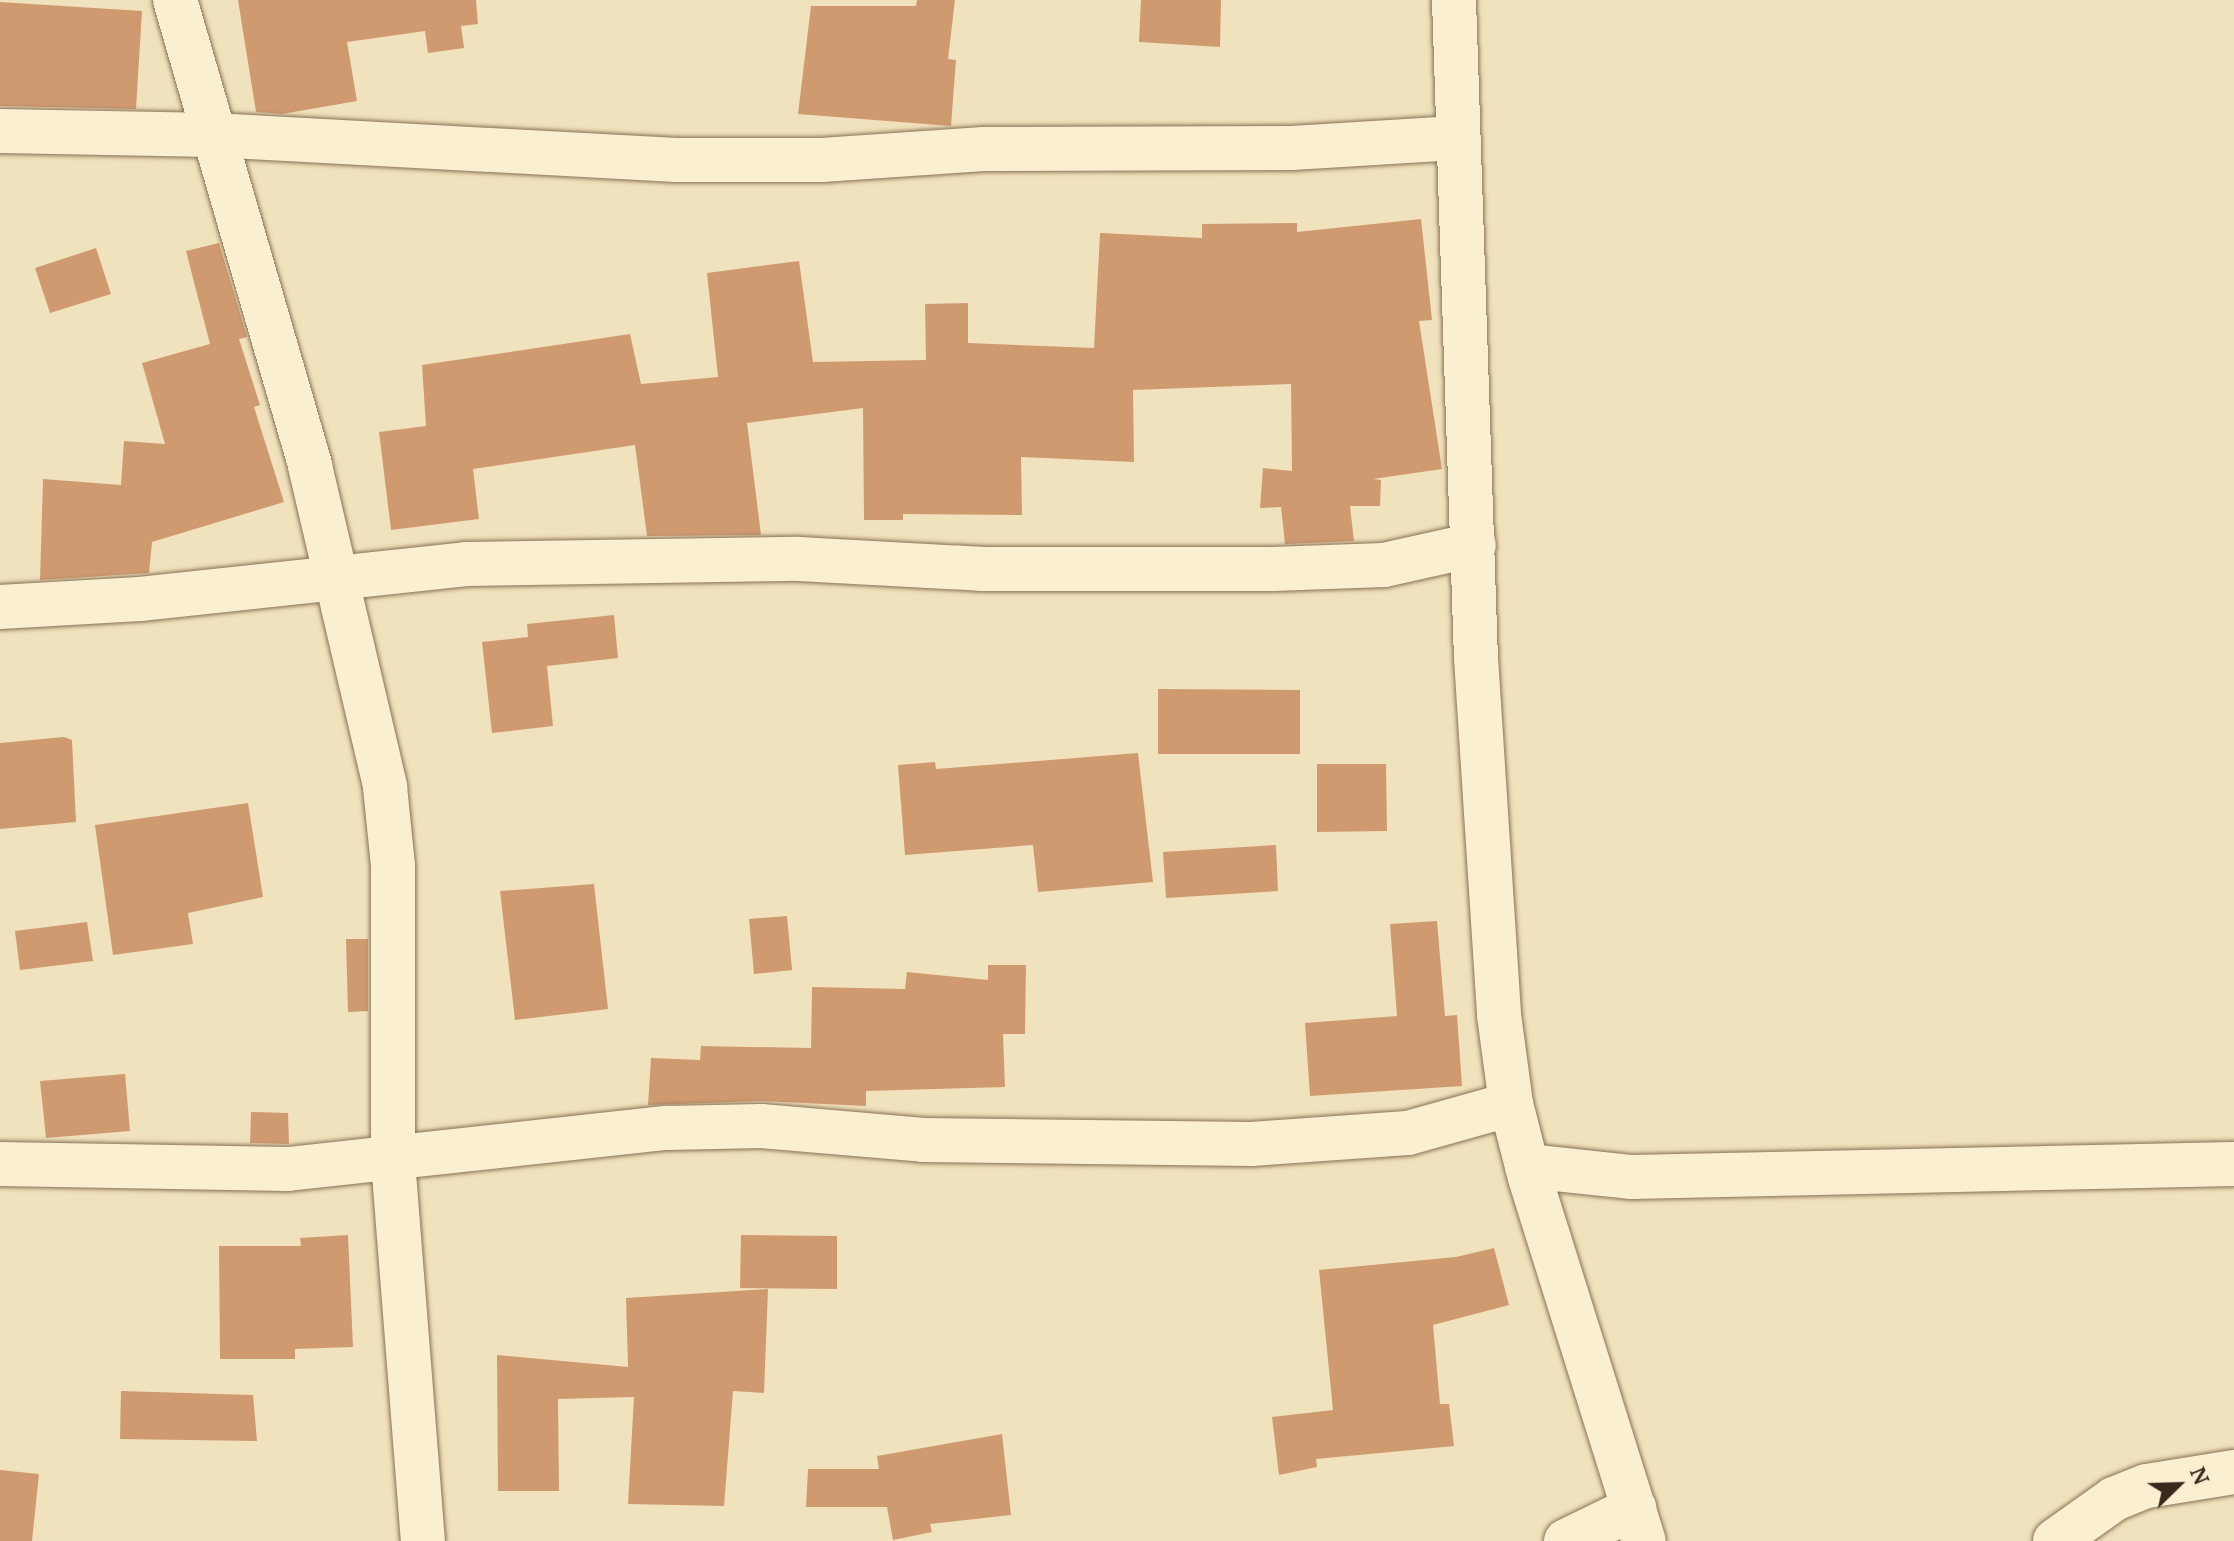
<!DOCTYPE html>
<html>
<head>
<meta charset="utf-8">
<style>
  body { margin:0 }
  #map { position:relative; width:2234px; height:1541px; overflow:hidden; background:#f0e2bd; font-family:"PT Serif",serif }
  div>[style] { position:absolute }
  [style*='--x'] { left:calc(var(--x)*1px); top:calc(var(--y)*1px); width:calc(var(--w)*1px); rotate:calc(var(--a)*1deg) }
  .building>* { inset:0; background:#d09a71 }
  .roads { filter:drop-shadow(0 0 2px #897155) drop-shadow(0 0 2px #897155) }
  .minor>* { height:44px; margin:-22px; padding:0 22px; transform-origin:22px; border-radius:22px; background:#fbefd1 }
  span { translate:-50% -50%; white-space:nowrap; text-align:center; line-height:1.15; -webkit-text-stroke:7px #f7eccd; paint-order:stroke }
  .north { position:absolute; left:2138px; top:1445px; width:80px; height:80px; -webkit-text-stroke:6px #f7eccd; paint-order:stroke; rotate:67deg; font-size:22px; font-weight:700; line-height:32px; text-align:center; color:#37291b }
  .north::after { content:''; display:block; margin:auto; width:28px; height:36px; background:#37291b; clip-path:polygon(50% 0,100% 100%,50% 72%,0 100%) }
</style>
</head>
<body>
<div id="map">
  <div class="building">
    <div style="clip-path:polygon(238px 0,476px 0,478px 24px,461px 26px,464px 48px,428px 53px,425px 31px,347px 42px,357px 101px,282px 114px,256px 112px)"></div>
    <div style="clip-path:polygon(917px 0,955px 0,948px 59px,956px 60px,951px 126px,798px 114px,811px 6px,916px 6px)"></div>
    <div style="clip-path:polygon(1141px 0,1221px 0,1220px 47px,1139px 42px)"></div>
    <div style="clip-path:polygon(0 2px,142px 11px,136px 109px,0 106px)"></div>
    <div style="clip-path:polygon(1421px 219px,1432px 320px,1419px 321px,1442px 469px,1373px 479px,1381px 480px,1380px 506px,1350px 506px,1354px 541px,1285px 544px,1281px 507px,1260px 508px,1263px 468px,1292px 471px,1291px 384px,1133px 390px,1134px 462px,1021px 457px,1022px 515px,903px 514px,903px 520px,864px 520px,863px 408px,747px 423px,761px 535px,647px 536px,635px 445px,473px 469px,479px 519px,391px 530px,379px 432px,426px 426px,422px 365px,630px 334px,641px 384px,718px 377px,707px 273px,799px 261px,813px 362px,926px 360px,925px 304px,968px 303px,968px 343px,1094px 348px,1100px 233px,1202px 238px,1202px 224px,1297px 223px,1297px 232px)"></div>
    <div style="clip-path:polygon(219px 243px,247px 337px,239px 339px,260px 405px,254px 407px,284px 502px,152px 542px,149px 573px,40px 580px,43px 479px,121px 485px,124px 441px,165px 444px,142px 363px,210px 344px,186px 251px)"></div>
    <div style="clip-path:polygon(96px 248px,111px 294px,50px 313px,35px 268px)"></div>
    <div style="clip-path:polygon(614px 615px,618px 658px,547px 666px,553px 726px,492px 733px,482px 642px,528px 637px,527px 624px)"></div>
    <div style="clip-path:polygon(1158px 689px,1300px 690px,1300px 754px,1158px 754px)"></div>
    <div style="clip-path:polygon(64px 737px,72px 740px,76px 822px,0 829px,0 743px)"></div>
    <div style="clip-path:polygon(1138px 753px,1153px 882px,1038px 892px,1033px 845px,905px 855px,898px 765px,935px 762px,936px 769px)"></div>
    <div style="clip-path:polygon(1317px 764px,1386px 764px,1387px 831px,1317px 832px)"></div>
    <div style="clip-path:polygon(248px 803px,263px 897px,188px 913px,193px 944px,113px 955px,95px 825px)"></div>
    <div style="clip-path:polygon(1276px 845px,1278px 891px,1166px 898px,1163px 852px)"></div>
    <div style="clip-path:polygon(594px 884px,608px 1009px,515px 1020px,500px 891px)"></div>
    <div style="clip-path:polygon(787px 916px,792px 970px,754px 974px,749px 919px)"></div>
    <div style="clip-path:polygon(1437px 921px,1445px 1016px,1457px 1015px,1462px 1086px,1310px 1096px,1305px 1023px,1397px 1016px,1390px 924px)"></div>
    <div style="clip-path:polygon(87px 922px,93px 961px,20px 970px,15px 931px)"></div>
    <div style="clip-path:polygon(346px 939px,368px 939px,368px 1011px,348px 1012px)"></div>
    <div style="clip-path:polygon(988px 965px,1026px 965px,1025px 1034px,1003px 1034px,1005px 1087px,866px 1091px,866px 1106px,761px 1101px,648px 1105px,651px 1058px,700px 1060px,701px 1046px,811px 1048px,812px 987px,905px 989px,907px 972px,988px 980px)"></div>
    <div style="clip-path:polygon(125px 1074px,130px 1131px,46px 1138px,40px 1081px)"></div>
    <div style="clip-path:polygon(251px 1112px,288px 1113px,289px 1144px,250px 1143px)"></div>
    <div style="clip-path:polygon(348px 1235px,353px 1347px,295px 1349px,295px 1359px,220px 1359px,219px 1246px,301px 1246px,300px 1238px)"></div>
    <div style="clip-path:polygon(741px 1235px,837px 1236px,837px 1289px,740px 1288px)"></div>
    <div style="clip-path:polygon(1494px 1248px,1509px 1305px,1433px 1325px,1440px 1404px,1449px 1404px,1454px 1446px,1316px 1459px,1317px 1467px,1279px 1475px,1272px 1417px,1333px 1410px,1319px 1270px,1456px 1257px)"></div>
    <div style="clip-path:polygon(768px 1289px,764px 1393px,733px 1391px,724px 1506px,628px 1504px,634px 1397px,558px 1399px,559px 1491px,498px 1491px,497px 1355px,628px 1367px,626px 1298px)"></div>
    <div style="clip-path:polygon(121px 1391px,253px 1395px,257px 1441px,120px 1439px)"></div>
    <div style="clip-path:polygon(1002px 1434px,1011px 1515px,930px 1524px,932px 1532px,893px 1540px,887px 1507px,806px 1507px,808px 1469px,879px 1469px,877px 1456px)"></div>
    <div style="clip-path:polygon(0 1470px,39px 1474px,32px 1541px,0 1541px)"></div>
  </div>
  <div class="roads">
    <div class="minor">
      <div style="--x:175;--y:0;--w:485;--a:73.8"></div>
      <div style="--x:310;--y:466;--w:330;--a:76.8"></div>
      <div style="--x:385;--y:787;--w:79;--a:84.2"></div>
      <div style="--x:393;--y:866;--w:295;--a:90"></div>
      <div style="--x:393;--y:1161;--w:381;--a:85.5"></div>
      <div style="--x:1454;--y:0;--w:658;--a:88.09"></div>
      <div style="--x:1476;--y:658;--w:358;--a:86.3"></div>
      <div style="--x:1499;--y:1015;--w:90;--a:82.3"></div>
      <div style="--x:1511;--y:1104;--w:76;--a:75.6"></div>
      <div style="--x:1530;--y:1178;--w:380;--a:72.6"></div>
      <div style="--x:0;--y:131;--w:213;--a:1.1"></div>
      <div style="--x:213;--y:135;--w:464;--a:3.1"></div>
      <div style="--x:676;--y:160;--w:146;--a:0"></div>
      <div style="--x:822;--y:160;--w:162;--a:-3.9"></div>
      <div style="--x:984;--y:149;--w:308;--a:-0.2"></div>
      <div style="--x:1292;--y:148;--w:164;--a:-3.5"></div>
      <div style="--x:0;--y:607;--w:140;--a:-3.3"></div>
      <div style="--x:140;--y:599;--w:328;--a:-6.1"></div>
      <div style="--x:466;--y:564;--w:333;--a:-0.9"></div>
      <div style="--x:799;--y:559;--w:182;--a:3.1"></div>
      <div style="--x:981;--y:569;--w:292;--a:0"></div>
      <div style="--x:1273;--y:569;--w:111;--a:-2.1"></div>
      <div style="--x:1384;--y:565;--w:92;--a:-12.5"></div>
      <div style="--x:0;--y:1164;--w:288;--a:1"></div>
      <div style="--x:288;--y:1169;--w:382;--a:-6.2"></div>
      <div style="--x:668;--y:1128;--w:93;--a:-1.2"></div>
      <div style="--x:761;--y:1126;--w:163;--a:4.9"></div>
      <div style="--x:923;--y:1140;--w:328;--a:0.7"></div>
      <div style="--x:1251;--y:1144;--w:157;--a:-4"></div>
      <div style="--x:1408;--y:1133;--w:107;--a:-15.7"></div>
      <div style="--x:1527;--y:1166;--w:106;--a:6"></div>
      <div style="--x:1632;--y:1177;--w:602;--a:-1.24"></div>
      <div style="--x:1566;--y:1541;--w:76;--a:-25.9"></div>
      <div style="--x:2055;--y:1541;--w:72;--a:-35.4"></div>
      <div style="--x:2114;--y:1499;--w:35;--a:-22"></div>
      <div style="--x:2147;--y:1486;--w:88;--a:-9.1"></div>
    </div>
  </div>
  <div class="north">N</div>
</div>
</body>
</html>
